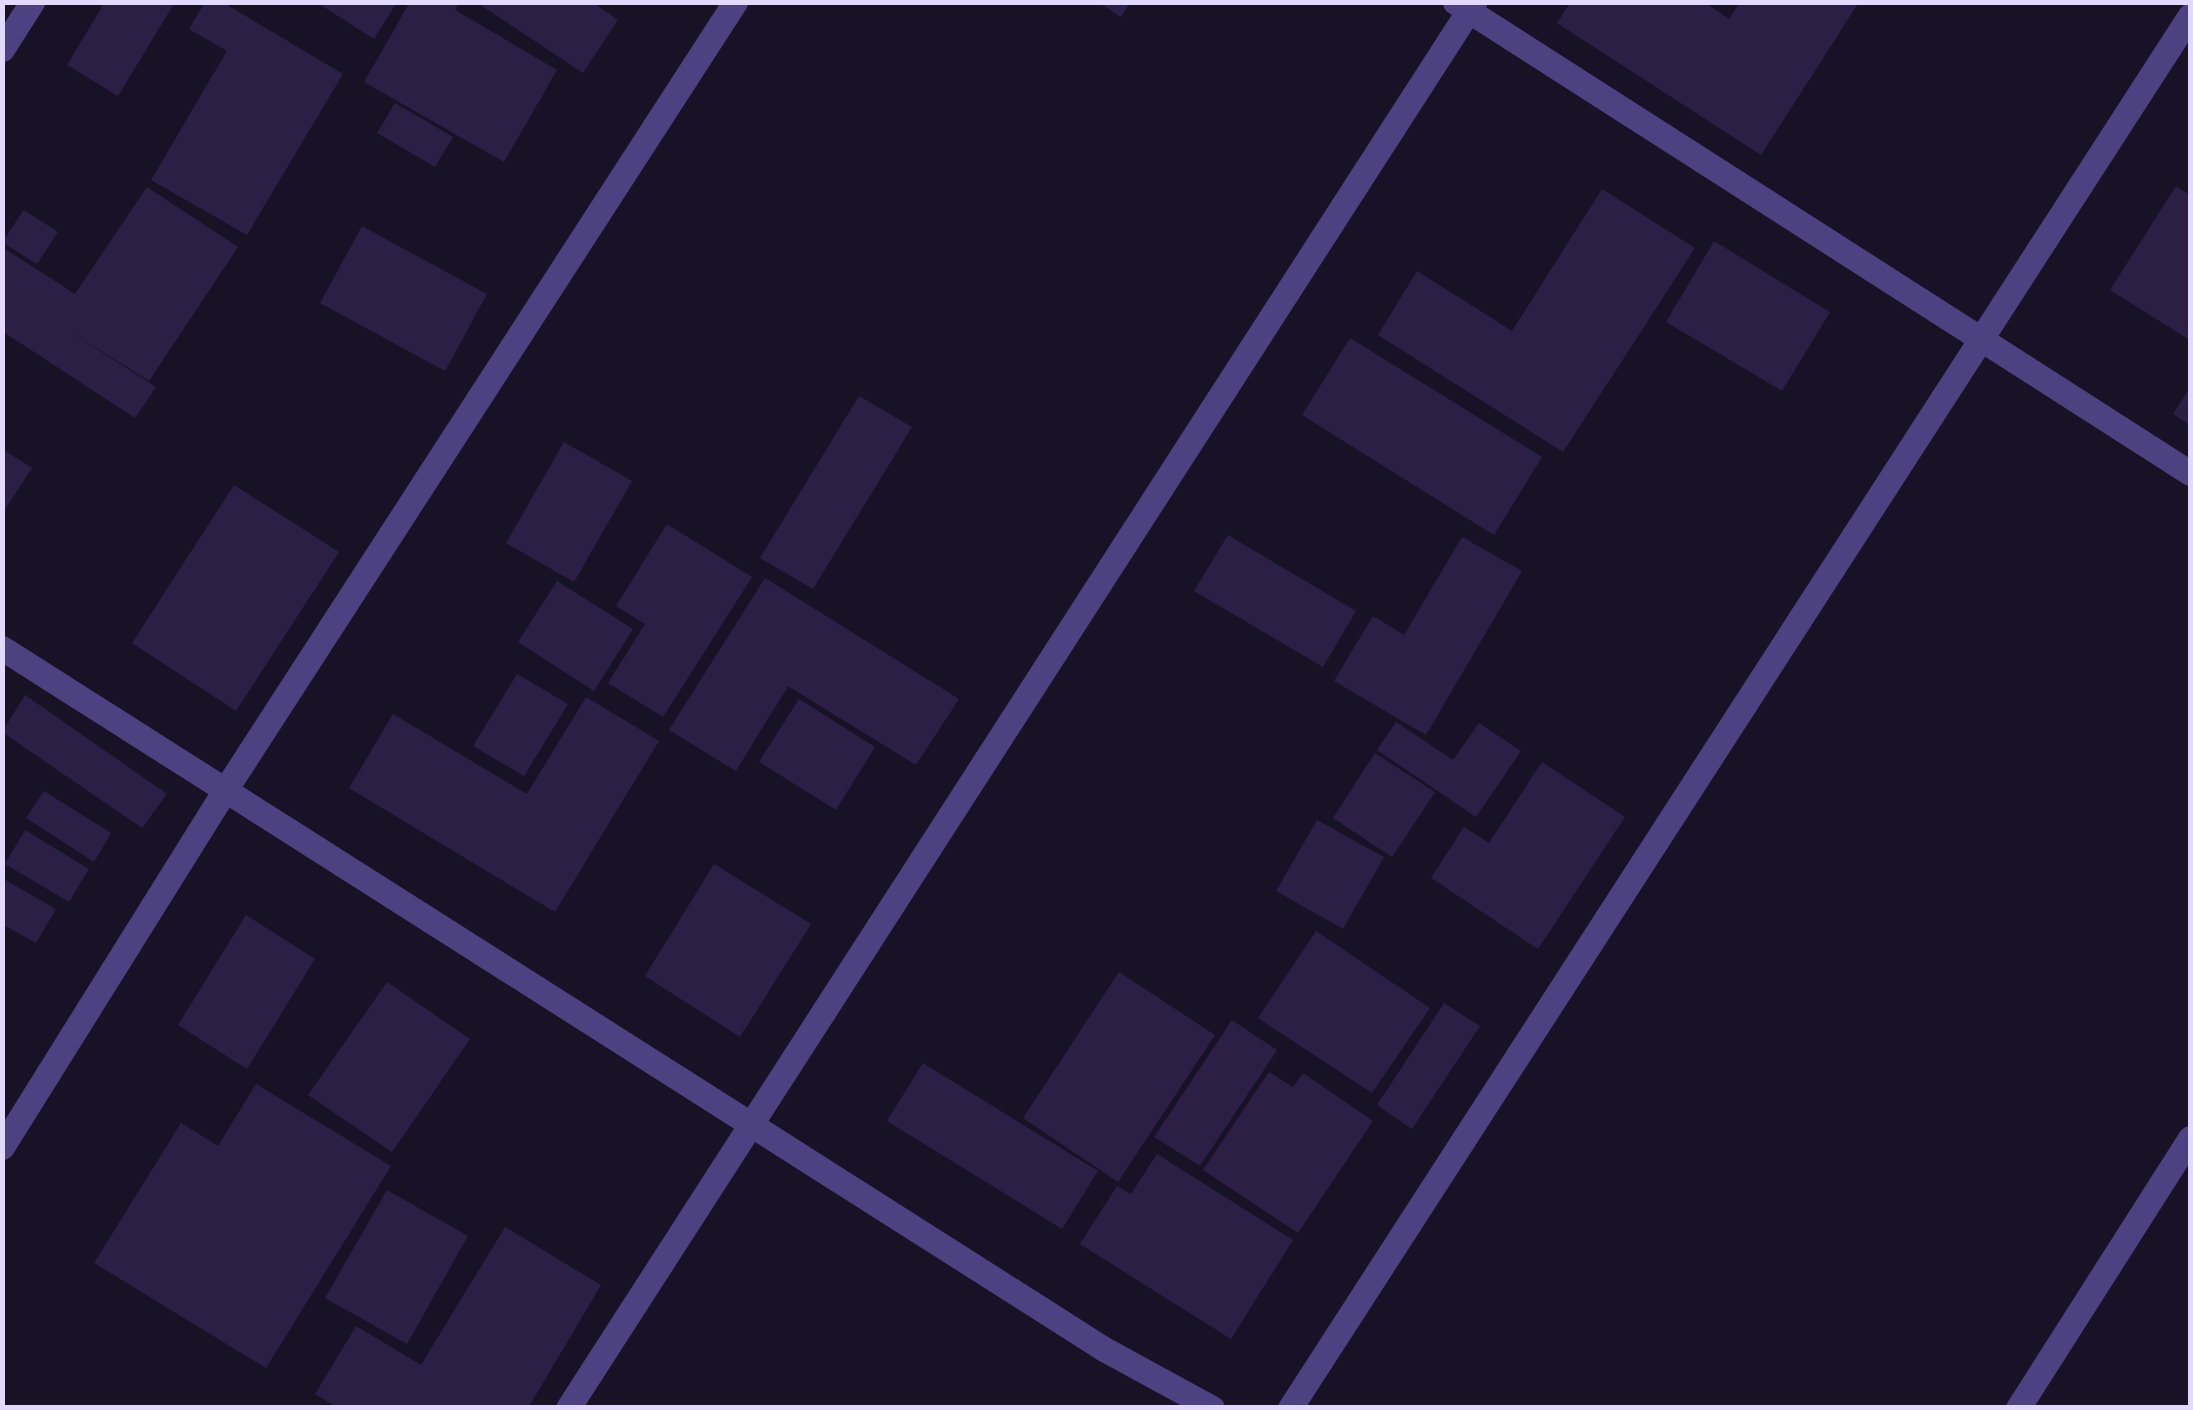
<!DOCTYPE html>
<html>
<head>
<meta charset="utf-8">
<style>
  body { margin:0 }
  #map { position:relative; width:2193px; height:1410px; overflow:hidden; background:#181226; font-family:"Noto Sans",sans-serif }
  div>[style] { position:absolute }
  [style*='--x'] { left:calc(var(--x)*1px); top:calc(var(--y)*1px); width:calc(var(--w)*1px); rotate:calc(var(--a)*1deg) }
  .building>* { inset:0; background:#2c1f45 }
  .minor>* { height:25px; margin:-12.5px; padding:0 12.5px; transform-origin:12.5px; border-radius:12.5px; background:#4c4181 }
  span { translate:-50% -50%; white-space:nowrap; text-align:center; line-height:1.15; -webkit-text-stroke:8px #181226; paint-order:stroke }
  .frame { position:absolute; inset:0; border:5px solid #e2dafc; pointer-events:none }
</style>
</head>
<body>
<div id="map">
  <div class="building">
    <div style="clip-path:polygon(105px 2px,175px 2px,118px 96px,67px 65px)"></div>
    <div style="clip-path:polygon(205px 2px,222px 2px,343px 74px,247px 235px,151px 180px,227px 51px,189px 29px)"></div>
    <div style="clip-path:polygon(316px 2px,397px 2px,374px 39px)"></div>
    <div style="clip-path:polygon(410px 2px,459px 2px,455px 10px,557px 70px,504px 162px,364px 82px)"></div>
    <div style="clip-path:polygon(476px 2px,592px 2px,618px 20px,583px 73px)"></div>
    <div style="clip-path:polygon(1098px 2px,1130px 2px,1121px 17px)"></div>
    <div style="clip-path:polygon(1571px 2px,1704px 2px,1729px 19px,1740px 2px,1859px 2px,1761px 155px,1557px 23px)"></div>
    <div style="clip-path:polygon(395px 103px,453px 137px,435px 167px,377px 133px)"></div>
    <div style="clip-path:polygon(2176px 186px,2190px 195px,2190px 340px,2110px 290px)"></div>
    <div style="clip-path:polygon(147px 187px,238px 247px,149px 381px,55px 322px,156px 387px,135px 418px,2px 331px,2px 247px,75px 294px)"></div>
    <div style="clip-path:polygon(1602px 189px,1695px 248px,1563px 452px,1378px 335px,1417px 271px,1512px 331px)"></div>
    <div style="clip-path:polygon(24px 210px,58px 232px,37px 264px,2px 242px)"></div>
    <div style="clip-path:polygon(362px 226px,487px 294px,445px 371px,320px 303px)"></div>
    <div style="clip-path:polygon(1714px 241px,1830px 312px,1782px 391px,1666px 322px)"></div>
    <div style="clip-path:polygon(1350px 338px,1542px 457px,1494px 535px,1302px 415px)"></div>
    <div style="clip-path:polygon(2190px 387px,2190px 425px,2173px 414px)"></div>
    <div style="clip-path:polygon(859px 396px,912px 427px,813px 589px,760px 558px)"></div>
    <div style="clip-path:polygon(564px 442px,632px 481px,574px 582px,506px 543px)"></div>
    <div style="clip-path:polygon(2px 449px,32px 468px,2px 514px)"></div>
    <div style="clip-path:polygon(234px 485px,339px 552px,236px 711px,132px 643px)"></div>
    <div style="clip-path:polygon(667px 524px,752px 577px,663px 717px,608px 683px,645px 624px,616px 606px)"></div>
    <div style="clip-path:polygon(1228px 535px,1356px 611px,1323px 667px,1194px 591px)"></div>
    <div style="clip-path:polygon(1462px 537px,1522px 571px,1426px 735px,1334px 681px,1373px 616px,1404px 635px)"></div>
    <div style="clip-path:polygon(765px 578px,959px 699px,916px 765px,788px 686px,736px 771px,669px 730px)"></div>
    <div style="clip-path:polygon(557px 581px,633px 629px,594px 691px,518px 642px)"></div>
    <div style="clip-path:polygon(517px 674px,568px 704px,524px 776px,473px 746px)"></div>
    <div style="clip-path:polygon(25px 695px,167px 794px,142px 828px,2px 732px)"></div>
    <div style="clip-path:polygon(586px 697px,659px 741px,555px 912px,349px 788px,393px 714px,527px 794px)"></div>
    <div style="clip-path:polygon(799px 699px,875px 747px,836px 810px,759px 762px)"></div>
    <div style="clip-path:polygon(1396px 722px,1453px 760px,1479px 723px,1521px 751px,1476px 817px,1377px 750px)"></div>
    <div style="clip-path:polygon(1375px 753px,1435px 792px,1392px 857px,1333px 818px)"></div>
    <div style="clip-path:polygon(1542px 762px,1625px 817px,1538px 949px,1431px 878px,1464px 827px,1489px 843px)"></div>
    <div style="clip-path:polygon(44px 791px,111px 833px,94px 862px,26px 818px)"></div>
    <div style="clip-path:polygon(1317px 820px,1384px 857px,1343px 929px,1276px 891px)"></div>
    <div style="clip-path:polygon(25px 830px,89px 869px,69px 902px,5px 864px)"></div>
    <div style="clip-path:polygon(714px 864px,811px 924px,740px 1037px,645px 976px)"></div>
    <div style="clip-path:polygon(2px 878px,56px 909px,36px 943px,2px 924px)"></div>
    <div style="clip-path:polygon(246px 915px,315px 959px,247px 1069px,178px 1025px)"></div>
    <div style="clip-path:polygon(1316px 931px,1430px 1008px,1372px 1093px,1258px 1018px)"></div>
    <div style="clip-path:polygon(1119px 972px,1215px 1035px,1118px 1182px,1023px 1118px)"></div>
    <div style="clip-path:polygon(387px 982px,470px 1039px,392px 1152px,308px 1095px)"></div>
    <div style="clip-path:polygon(1444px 1003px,1480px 1026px,1412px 1129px,1377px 1105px)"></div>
    <div style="clip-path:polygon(1232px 1020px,1277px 1050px,1200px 1166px,1154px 1137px)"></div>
    <div style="clip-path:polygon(923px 1063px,1098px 1171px,1062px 1229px,887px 1121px)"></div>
    <div style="clip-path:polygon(1269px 1072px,1293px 1087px,1303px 1073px,1373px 1121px,1298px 1233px,1203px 1170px)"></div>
    <div style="clip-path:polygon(256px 1084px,391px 1166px,266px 1368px,94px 1263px,181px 1123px,218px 1146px)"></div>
    <div style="clip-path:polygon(1157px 1154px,1293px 1240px,1231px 1339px,1080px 1244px,1117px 1186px,1131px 1194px)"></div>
    <div style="clip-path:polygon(387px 1190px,468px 1236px,407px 1344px,325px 1298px)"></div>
    <div style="clip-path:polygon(505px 1227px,601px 1285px,528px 1408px,338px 1408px,315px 1394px,356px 1326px,421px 1365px)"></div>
  </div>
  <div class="minor">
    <div style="--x:1455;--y:2;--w:873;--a:32.65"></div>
    <div style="--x:2;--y:49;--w:56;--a:-57.4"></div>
    <div style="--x:2;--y:648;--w:1306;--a:32.46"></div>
    <div style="--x:1104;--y:1349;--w:123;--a:28.6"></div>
    <div style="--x:2;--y:1147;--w:421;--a:-58"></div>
    <div style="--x:225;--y:790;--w:939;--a:-57.09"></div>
    <div style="--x:568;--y:1408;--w:1673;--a:-57.2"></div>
    <div style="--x:1290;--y:1408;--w:1658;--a:-57.13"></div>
    <div style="--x:2018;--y:1408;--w:320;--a:-57.5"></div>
  </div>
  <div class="frame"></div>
</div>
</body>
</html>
